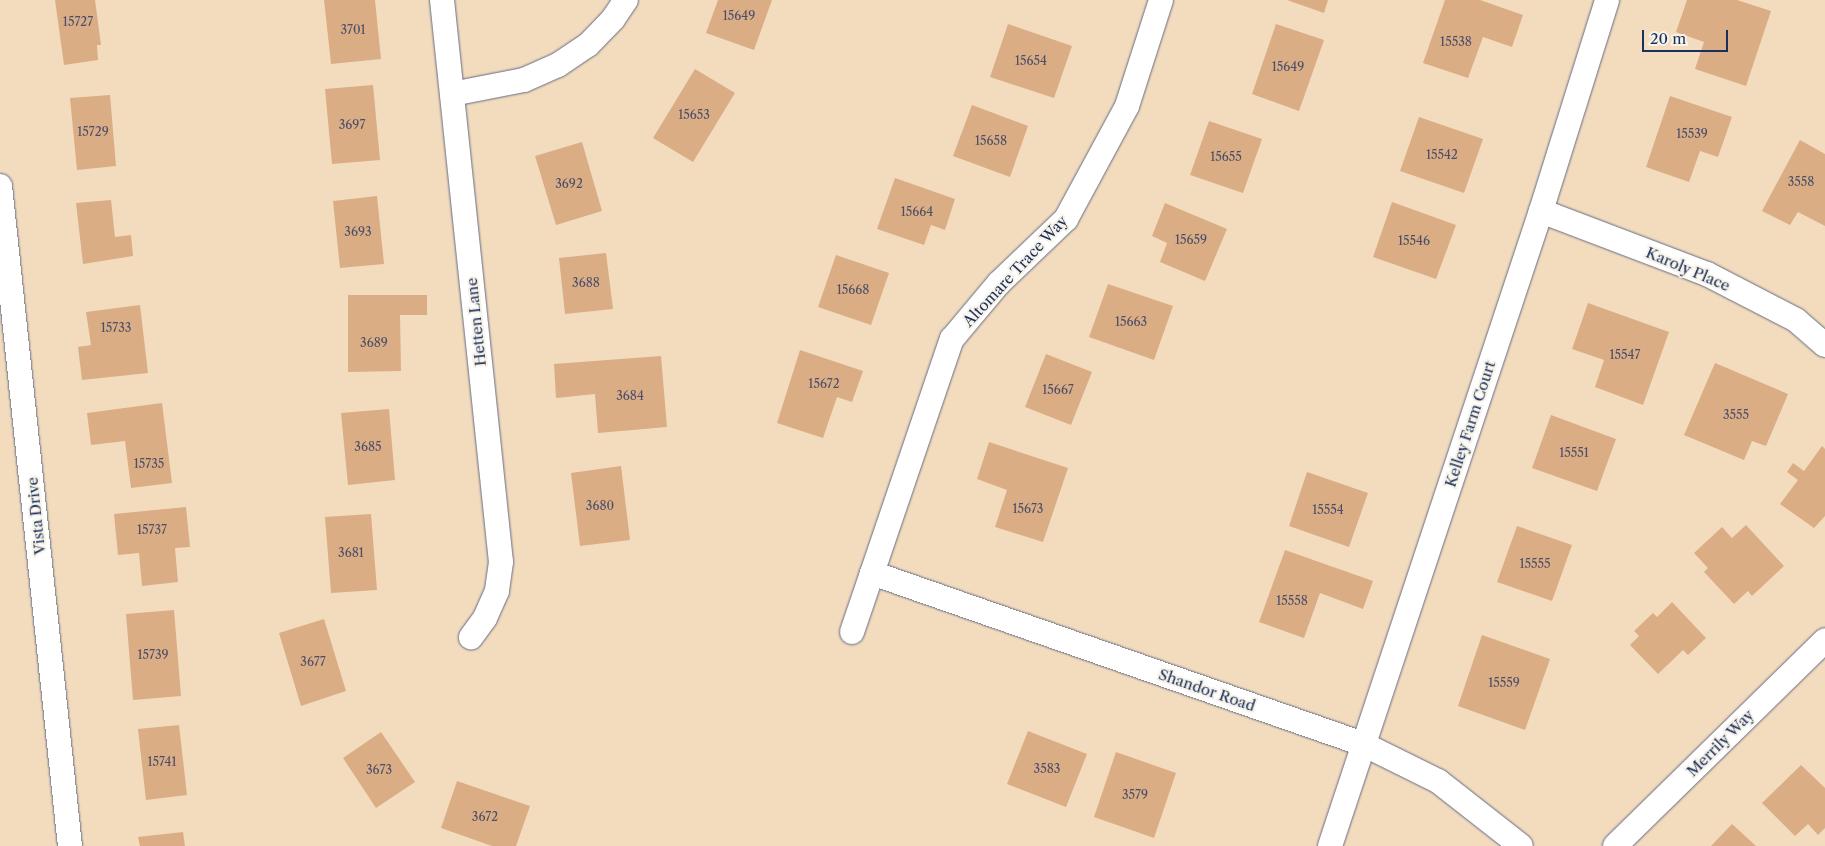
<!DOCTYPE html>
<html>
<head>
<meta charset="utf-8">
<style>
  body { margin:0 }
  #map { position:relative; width:1825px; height:846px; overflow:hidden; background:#f3dcbe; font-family:"Libre Caslon Text",serif }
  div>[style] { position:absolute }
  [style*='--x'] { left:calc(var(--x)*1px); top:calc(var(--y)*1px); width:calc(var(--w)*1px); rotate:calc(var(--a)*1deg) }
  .building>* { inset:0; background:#daad85 }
  .roads { filter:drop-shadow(0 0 1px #676c80) drop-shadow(0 0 1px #676c80) }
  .minor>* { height:24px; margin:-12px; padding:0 12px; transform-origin:12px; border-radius:12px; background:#fff }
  span { translate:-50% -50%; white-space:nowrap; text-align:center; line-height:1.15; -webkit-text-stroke:4px #f7f3e8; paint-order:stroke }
  .number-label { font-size:12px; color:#4b4e68 }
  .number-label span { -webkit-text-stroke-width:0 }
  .street-label { font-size:15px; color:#1b2f5e }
  .scale { position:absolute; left:1642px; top:30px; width:86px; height:22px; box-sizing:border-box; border:2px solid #1b2f5e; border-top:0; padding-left:6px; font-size:15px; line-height:18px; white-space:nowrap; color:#1b2f5e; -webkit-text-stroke:4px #f7f3e8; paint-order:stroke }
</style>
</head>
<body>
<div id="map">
  <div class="building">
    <div style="clip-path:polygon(55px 0,95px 0,101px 45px,97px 45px,98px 60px,64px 65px)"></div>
    <div style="clip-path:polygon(324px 0,375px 0,381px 59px,331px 64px)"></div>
    <div style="clip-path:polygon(718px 0,772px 0,754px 50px,706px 33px)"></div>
    <div style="clip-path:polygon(1287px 0,1328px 0,1324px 13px)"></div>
    <div style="clip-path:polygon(1445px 0,1480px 0,1523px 15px,1512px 47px,1483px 37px,1468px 78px,1423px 63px)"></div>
    <div style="clip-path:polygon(1687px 0,1737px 0,1771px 11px,1746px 86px,1695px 69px,1704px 42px,1676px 32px)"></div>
    <div style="clip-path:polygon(1008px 24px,1072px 46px,1054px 98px,990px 77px)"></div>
    <div style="clip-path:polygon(1276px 24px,1324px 40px,1299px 111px,1252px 94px)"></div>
    <div style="clip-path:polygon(695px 69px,735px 93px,693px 162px,653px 138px)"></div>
    <div style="clip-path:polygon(373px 85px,380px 160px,332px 164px,325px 89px)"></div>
    <div style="clip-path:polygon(110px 95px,116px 166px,77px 170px,70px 98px)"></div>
    <div style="clip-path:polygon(1670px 96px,1732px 117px,1718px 157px,1700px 151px,1689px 182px,1646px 167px)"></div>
    <div style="clip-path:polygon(972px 105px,1028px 126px,1010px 177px,953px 156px)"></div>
    <div style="clip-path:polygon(1419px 117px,1483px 139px,1464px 193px,1400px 171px)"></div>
    <div style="clip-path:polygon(1209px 121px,1262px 139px,1243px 193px,1190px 175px)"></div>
    <div style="clip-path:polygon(1800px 140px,1825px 154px,1825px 226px,1798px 212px,1790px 225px,1762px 211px)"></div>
    <div style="clip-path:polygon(582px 142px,602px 211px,556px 225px,535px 156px)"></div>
    <div style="clip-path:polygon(895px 178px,955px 199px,945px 230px,931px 225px,924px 245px,877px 229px)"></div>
    <div style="clip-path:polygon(377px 196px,384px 264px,340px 268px,333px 201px)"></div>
    <div style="clip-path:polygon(111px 200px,115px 237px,131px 235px,133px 256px,83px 264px,76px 203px)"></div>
    <div style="clip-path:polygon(1392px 202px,1456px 225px,1436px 279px,1373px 257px)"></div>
    <div style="clip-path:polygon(1165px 203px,1227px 229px,1205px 281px,1160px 262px,1167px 243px,1152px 236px)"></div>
    <div style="clip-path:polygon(606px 253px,613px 309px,565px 314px,559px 258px)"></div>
    <div style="clip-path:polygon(836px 255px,889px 273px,871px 325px,818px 307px)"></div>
    <div style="clip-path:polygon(1108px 284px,1173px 306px,1154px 360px,1089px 337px)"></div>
    <div style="clip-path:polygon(348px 295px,427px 295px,427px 315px,400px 315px,401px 371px,348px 372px)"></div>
    <div style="clip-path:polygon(1588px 303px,1669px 332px,1643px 405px,1595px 387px,1604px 360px,1572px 349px)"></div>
    <div style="clip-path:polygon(140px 305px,148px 373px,82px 380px,78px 347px,91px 345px,86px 312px)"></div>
    <div style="clip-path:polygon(800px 350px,863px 371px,852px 402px,837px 397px,823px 438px,777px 423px)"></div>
    <div style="clip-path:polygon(1046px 354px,1092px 372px,1071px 425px,1025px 407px)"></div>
    <div style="clip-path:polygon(661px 356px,667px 427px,598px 433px,595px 394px,556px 398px,554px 364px)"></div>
    <div style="clip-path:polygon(1715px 363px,1788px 394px,1766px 446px,1752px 441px,1744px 460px,1684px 435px)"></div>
    <div style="clip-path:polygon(162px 403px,172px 483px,131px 488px,125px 441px,91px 445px,87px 413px)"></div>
    <div style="clip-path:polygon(389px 409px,395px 480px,348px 485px,341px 413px)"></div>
    <div style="clip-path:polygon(1551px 415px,1616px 439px,1597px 491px,1532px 468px)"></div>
    <div style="clip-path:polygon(989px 442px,1068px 468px,1043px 542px,995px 527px,1007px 490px,977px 479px)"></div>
    <div style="clip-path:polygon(1822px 446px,1825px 449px,1825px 516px,1814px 528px,1780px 504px,1798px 480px,1787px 472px,1793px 463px,1804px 471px)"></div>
    <div style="clip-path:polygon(621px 466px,630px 540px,580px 546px,571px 473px)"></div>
    <div style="clip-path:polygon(1307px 472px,1368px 493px,1349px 547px,1289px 526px)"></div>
    <div style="clip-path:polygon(186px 507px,190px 547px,175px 548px,178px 582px,142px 586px,139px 553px,118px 555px,114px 514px)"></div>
    <div style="clip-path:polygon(371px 514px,377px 590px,331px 593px,325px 517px)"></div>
    <div style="clip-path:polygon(1746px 525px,1784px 566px,1752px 596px,1748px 591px,1734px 604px,1704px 572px,1708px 568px,1694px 553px,1722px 527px,1732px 538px)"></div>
    <div style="clip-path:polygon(1517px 526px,1572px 545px,1552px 601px,1497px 582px)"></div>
    <div style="clip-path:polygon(1285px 550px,1373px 581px,1363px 609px,1320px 593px,1304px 638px,1259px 622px)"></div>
    <div style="clip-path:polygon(1672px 602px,1706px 638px,1688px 655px,1683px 650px,1658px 674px,1630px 645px,1639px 636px,1634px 631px,1653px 613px,1657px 617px)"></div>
    <div style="clip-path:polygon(174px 610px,181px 696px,133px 700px,126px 614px)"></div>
    <div style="clip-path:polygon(324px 619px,346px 691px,301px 706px,279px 633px)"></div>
    <div style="clip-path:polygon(1482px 635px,1550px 659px,1525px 730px,1458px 706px)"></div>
    <div style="clip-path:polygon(179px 725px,187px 795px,146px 800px,138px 729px)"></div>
    <div style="clip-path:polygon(1028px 731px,1087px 754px,1066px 807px,1007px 784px)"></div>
    <div style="clip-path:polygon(381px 732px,415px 782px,376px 808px,343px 758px)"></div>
    <div style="clip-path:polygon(1116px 752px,1176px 773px,1154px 838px,1094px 817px)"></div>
    <div style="clip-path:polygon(1801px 765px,1825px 788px,1825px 828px,1818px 835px,1808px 824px,1795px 836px,1762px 803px)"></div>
    <div style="clip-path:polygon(457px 781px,530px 806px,516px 846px,492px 846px,441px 828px)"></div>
    <div style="clip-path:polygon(1732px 824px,1756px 846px,1711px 846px)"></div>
    <div style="clip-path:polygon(183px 832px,185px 846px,140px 846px,138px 837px)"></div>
  </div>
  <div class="roads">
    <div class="minor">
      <div style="--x:442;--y:0;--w:565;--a:84.01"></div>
      <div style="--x:501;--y:562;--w:29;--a:98"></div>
      <div style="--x:497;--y:591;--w:30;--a:114"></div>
      <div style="--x:485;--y:618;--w:24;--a:126"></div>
      <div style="--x:452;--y:94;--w:73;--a:-11"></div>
      <div style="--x:524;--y:80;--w:37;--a:-24"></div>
      <div style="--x:558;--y:65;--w:36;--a:-34"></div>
      <div style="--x:588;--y:45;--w:36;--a:-46"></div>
      <div style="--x:613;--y:19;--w:23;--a:-56"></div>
      <div style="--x:0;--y:186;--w:664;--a:83.95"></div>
      <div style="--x:1541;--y:211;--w:178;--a:20.8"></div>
      <div style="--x:1707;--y:274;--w:100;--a:27.3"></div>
      <div style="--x:1796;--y:320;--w:38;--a:41"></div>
      <div style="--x:872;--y:573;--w:520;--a:19.2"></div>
      <div style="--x:1363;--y:744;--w:84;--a:26.3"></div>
      <div style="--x:1438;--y:781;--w:105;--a:38.1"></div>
      <div style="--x:852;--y:632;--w:310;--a:-71.2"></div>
      <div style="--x:952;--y:339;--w:73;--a:-50"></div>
      <div style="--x:999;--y:283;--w:93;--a:-43.7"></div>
      <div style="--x:1066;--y:219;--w:128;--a:-61.6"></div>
      <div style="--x:1127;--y:106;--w:111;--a:-72.2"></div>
      <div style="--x:1330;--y:846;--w:669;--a:-71.62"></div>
      <div style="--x:1541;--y:211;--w:221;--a:-72.6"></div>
      <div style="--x:1615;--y:846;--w:294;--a:-44.4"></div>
    </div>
  </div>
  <div class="number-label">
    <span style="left:739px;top:16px">15649</span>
    <span style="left:78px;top:22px">15727</span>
    <span style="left:353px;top:30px">3701</span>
    <span style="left:1456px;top:42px">15538</span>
    <span style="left:1031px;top:61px">15654</span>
    <span style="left:1288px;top:67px">15649</span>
    <span style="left:694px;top:115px">15653</span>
    <span style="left:352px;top:125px">3697</span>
    <span style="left:93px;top:132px">15729</span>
    <span style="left:1692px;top:134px">15539</span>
    <span style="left:991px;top:141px">15658</span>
    <span style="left:1442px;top:155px">15542</span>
    <span style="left:1226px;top:157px">15655</span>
    <span style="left:1801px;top:182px">3558</span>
    <span style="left:569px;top:184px">3692</span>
    <span style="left:917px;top:212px">15664</span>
    <span style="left:358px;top:232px">3693</span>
    <span style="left:1191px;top:240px">15659</span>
    <span style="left:1414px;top:241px">15546</span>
    <span style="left:586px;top:283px">3688</span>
    <span style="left:853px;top:290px">15668</span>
    <span style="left:1131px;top:322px">15663</span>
    <span style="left:116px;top:328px">15733</span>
    <span style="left:374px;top:343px">3689</span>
    <span style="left:1625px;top:355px">15547</span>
    <span style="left:824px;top:384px">15672</span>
    <span style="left:1058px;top:390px">15667</span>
    <span style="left:630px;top:396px">3684</span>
    <span style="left:1736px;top:415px">3555</span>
    <span style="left:368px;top:447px">3685</span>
    <span style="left:1574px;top:453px">15551</span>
    <span style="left:149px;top:464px">15735</span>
    <span style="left:600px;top:506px">3680</span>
    <span style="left:1028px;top:509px">15673</span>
    <span style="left:1328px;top:510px">15554</span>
    <span style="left:152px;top:530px">15737</span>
    <span style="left:351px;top:553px">3681</span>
    <span style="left:1535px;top:564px">15555</span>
    <span style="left:1292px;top:601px">15558</span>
    <span style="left:153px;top:655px">15739</span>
    <span style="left:313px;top:662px">3677</span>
    <span style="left:1504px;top:683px">15559</span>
    <span style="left:162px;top:762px">15741</span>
    <span style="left:1047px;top:769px">3583</span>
    <span style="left:379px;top:770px">3673</span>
    <span style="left:1135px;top:795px">3579</span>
    <span style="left:485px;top:817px">3672</span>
  </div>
  <div class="street-label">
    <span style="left:1688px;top:269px;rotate:23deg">Karoly Place</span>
    <span style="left:1015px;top:271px;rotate:-47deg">Altomare Trace Way</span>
    <span style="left:476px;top:322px;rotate:-96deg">Hetten Lane</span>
    <span style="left:1470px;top:424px;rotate:-72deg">Kelley Farm Court</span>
    <span style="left:36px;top:516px;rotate:-96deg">Vista Drive</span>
    <span style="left:1207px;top:690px;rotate:19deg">Shandor Road</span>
    <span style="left:1720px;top:743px;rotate:-45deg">Merrily Way</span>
  </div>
  <div class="scale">20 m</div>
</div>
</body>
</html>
